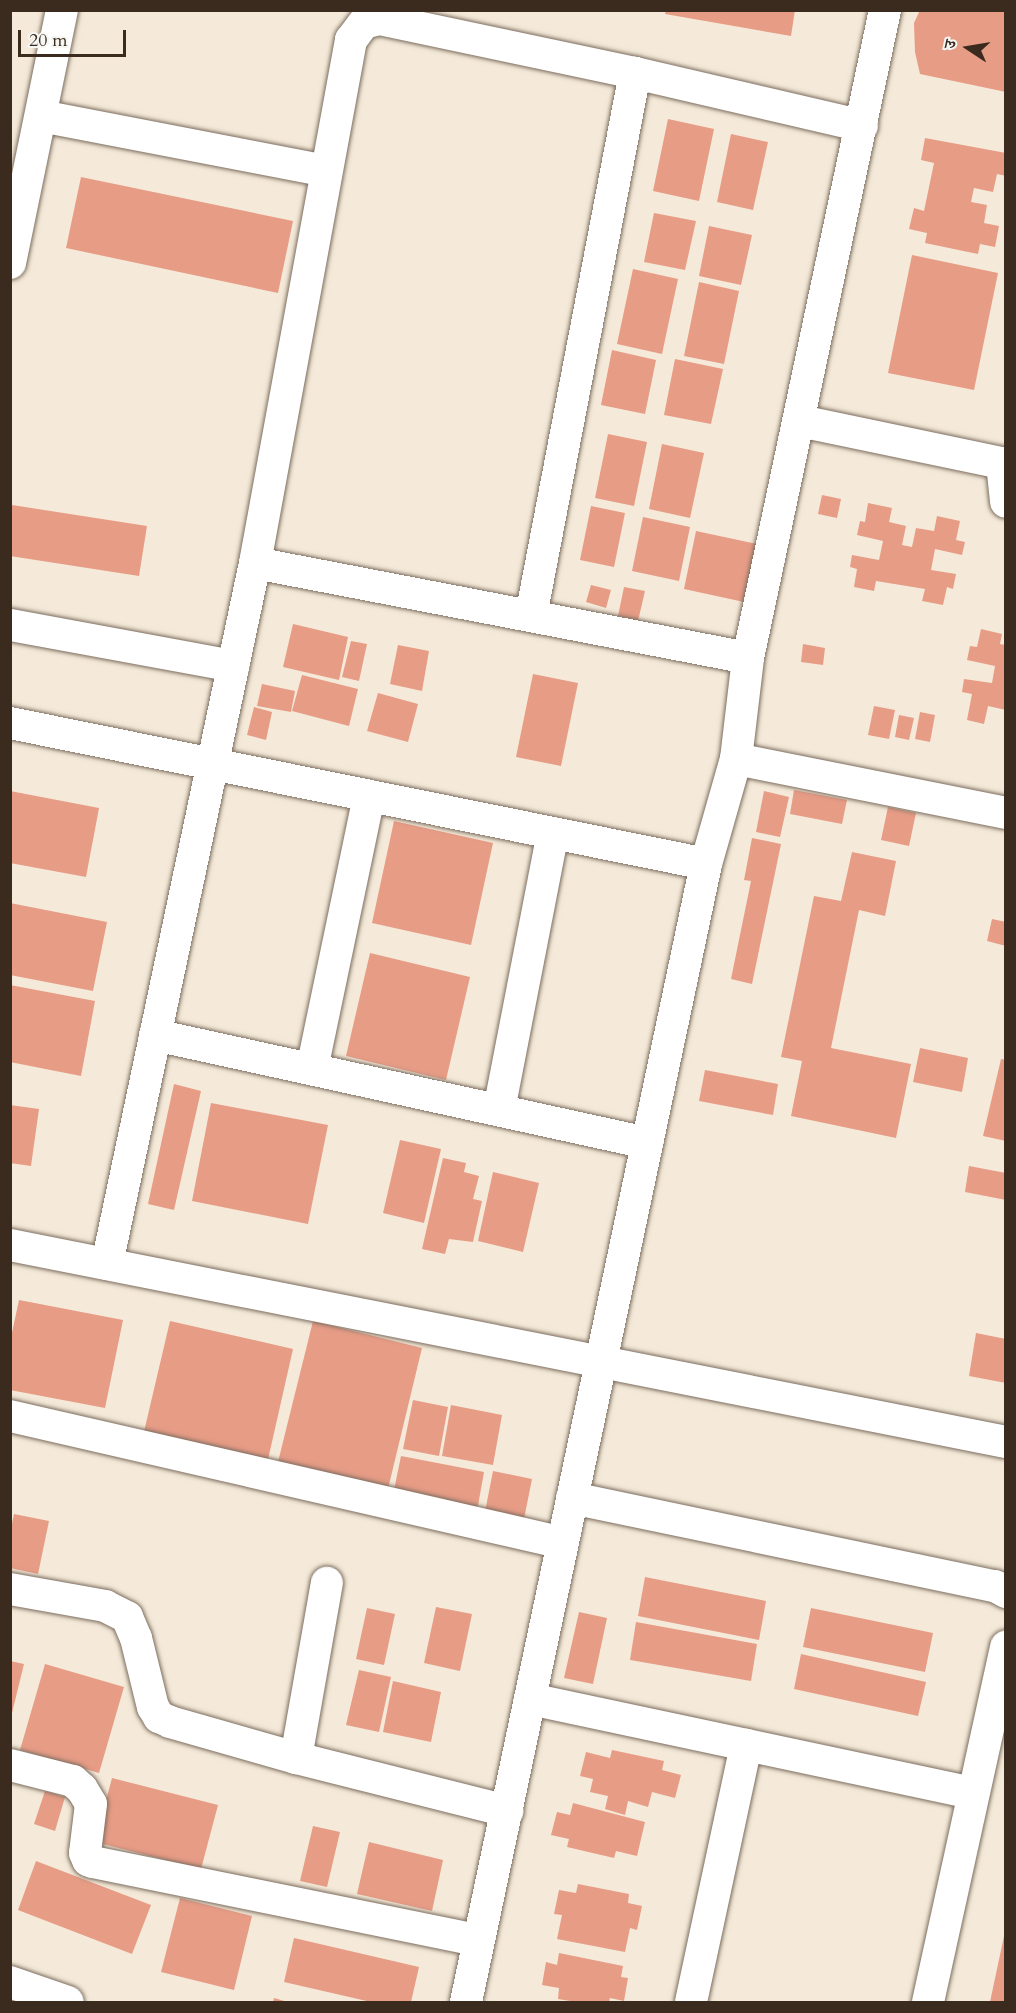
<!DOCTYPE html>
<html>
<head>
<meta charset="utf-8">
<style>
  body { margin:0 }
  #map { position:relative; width:1016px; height:2013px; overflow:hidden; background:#f5ead9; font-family:Cardo,"Noto Serif Devanagari",serif }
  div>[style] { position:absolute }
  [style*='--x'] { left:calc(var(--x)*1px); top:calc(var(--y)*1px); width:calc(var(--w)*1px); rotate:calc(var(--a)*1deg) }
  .building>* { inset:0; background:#e79c86 }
  .roads { filter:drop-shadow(0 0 2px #7c6d5f) drop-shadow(0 0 2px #7c6d5f) }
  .minor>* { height:32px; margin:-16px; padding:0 16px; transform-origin:16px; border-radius:16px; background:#fff }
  span { translate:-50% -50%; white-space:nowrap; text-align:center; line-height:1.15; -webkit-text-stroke:4.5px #f6f6f2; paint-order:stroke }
  .frame { position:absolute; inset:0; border:12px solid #3b2a1e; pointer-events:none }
  .north { position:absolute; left:938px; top:18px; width:60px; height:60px; -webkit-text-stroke:4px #f6f6f2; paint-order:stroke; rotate:282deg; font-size:16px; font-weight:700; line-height:24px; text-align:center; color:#3b2a1e }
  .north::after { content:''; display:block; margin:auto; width:21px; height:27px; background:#3b2a1e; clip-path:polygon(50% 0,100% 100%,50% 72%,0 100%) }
  .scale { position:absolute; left:18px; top:30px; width:108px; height:27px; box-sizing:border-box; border:3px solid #3b2a1e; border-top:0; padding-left:8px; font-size:18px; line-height:21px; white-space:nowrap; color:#3b2a1e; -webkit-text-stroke:4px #f6f6f2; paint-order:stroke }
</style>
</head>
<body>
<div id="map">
  <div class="building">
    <div style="clip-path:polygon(666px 10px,795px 10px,791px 36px,665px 14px)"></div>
    <div style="clip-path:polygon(920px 10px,1006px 10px,1006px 92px,920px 74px,915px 52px,914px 23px)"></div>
    <div style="clip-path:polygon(668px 119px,714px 129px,699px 201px,653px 191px)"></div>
    <div style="clip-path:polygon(731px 134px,768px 142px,753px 210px,717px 202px)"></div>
    <div style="clip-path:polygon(925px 138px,1006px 153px,1006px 176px,997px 174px,993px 192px,974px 188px,971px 202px,987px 205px,984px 223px,999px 226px,995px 247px,980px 244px,978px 254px,925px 243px,927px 233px,909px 229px,914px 208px,924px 211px,934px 163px,921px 160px)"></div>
    <div style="clip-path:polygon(81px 177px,293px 221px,278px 293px,66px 248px)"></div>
    <div style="clip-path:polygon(654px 213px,696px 221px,685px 270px,644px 262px)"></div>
    <div style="clip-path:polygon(709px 226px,752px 235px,741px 285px,699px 276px)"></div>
    <div style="clip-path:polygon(912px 255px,998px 273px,974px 390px,888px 373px)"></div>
    <div style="clip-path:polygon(633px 269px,678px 279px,662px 354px,617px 344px)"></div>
    <div style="clip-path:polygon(699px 282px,739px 291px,724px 364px,684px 356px)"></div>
    <div style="clip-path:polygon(612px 350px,656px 360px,645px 414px,601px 405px)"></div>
    <div style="clip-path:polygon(675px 359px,723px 369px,711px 424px,664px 415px)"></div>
    <div style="clip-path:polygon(608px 434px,647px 442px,634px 506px,595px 498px)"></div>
    <div style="clip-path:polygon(662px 444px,704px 453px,690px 518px,649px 509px)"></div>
    <div style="clip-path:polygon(822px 495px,841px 499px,837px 518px,818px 514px)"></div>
    <div style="clip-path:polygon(868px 503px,892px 508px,889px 522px,906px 526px,902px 545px,912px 547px,916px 528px,934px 531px,937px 516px,960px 521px,956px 540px,965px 542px,962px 555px,935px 549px,931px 570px,956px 574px,953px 589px,947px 587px,943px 605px,922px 601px,925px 589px,876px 581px,874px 591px,854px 587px,857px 569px,850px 567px,852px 555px,879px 560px,883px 541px,857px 535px,860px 521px,865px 522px)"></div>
    <div style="clip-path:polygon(12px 505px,147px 526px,139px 576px,10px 556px)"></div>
    <div style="clip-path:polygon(591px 506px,625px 513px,614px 567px,580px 560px)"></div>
    <div style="clip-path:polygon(643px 517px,690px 527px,679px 581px,632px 571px)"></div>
    <div style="clip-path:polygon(696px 531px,757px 544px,744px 602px,684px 589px)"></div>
    <div style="clip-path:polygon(591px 585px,611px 590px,606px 608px,586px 602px)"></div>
    <div style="clip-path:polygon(624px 587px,645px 591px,638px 621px,618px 616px)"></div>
    <div style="clip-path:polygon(293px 624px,348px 637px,339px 680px,283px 667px)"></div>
    <div style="clip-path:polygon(981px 629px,1002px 634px,1000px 644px,1006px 645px,1006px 710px,988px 706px,984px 724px,967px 720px,972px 694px,962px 692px,964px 679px,992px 683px,995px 666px,967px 660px,970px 646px,977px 647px)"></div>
    <div style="clip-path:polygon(351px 641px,367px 644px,359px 681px,342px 677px)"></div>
    <div style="clip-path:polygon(803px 644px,825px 648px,823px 665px,801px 662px)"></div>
    <div style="clip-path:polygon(398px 645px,429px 651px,422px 691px,390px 684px)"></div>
    <div style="clip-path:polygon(533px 674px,578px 683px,561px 766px,516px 757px)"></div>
    <div style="clip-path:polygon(302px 675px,358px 689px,349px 726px,292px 711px)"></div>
    <div style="clip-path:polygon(262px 684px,295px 691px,291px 712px,257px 706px)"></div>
    <div style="clip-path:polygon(378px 693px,418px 704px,408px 742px,367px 731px)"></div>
    <div style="clip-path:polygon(874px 706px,895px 710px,889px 739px,868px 735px)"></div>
    <div style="clip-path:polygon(254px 707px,272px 712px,266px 740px,247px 735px)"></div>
    <div style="clip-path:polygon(920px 712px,935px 715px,930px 742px,915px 739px)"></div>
    <div style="clip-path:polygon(899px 715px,914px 718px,909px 740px,895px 737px)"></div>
    <div style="clip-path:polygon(794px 790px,847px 800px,842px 824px,790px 814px)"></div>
    <div style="clip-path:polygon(10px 791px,99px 808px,86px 877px,10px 863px)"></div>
    <div style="clip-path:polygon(764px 791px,789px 797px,780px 837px,756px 832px)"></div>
    <div style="clip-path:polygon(888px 807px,916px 813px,909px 846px,881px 840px)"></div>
    <div style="clip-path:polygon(394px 821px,493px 843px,471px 945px,372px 923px)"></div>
    <div style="clip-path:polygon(752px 838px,781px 844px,752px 984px,731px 979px,751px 881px,744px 880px)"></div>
    <div style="clip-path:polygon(852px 852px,896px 861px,885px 916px,859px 910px,831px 1048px,911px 1064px,896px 1138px,791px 1116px,802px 1061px,781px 1057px,814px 896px,841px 901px)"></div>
    <div style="clip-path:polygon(10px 903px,107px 922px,93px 991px,10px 975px)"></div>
    <div style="clip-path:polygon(992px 919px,1006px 922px,1006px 946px,987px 941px)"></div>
    <div style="clip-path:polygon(370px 953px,470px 977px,446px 1080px,346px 1056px)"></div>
    <div style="clip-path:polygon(10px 985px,95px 1001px,81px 1076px,10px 1062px)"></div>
    <div style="clip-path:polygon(920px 1048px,968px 1058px,962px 1092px,913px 1082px)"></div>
    <div style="clip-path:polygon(1001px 1059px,1006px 1060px,1006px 1141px,983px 1136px)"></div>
    <div style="clip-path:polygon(705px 1070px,778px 1084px,773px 1115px,699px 1101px)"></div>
    <div style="clip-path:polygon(174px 1084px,201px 1091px,174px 1210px,148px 1204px)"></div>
    <div style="clip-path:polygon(211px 1103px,328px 1125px,308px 1224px,192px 1201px)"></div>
    <div style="clip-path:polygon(10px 1105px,39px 1109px,31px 1166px,10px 1163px)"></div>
    <div style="clip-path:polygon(400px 1140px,441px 1149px,424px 1223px,383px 1213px)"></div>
    <div style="clip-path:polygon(443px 1158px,466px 1163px,464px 1172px,479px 1176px,473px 1199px,482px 1201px,473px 1242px,449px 1239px,445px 1254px,422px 1249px)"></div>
    <div style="clip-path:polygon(969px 1166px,1006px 1173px,1006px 1200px,965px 1192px)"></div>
    <div style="clip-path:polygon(493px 1172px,539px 1183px,523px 1252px,478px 1241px)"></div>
    <div style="clip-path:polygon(19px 1300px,123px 1320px,105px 1408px,10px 1390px,10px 1342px)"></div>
    <div style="clip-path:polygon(170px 1321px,293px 1349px,267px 1464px,143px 1436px)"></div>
    <div style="clip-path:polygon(313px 1321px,422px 1348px,387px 1493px,277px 1466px)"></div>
    <div style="clip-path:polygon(976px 1333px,1006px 1339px,1006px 1383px,969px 1376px)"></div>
    <div style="clip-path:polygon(413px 1400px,448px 1407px,439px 1456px,403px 1449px)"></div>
    <div style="clip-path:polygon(451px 1405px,502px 1415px,493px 1465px,442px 1456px)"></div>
    <div style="clip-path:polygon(401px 1456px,484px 1472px,477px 1511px,393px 1495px)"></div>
    <div style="clip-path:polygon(493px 1471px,532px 1479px,523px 1524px,484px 1517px)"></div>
    <div style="clip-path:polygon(14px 1514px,49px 1521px,38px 1574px,10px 1568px,10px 1533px)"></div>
    <div style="clip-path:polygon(645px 1577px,766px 1601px,759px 1640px,638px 1616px)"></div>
    <div style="clip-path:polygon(436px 1607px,472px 1614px,460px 1671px,424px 1663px)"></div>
    <div style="clip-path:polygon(367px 1608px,395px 1614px,384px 1665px,356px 1659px)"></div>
    <div style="clip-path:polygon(811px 1608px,933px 1633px,925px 1672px,803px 1647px)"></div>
    <div style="clip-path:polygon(579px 1612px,607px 1618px,593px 1684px,564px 1678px)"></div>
    <div style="clip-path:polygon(636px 1622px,757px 1644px,751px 1681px,630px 1660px)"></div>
    <div style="clip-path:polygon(801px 1654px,926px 1682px,918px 1716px,794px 1689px)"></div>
    <div style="clip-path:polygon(10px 1661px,24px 1664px,11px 1717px,10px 1717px)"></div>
    <div style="clip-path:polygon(45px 1664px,124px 1687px,99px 1773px,20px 1750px)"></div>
    <div style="clip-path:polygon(359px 1670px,391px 1677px,379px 1732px,346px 1725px)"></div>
    <div style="clip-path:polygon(393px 1681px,441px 1692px,431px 1742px,383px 1732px)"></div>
    <div style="clip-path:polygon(612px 1750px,664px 1761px,662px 1770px,681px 1775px,675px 1798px,652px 1792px,648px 1807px,628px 1801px,625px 1815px,605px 1809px,608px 1796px,590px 1792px,593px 1779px,580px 1776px,586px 1752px,610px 1758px)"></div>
    <div style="clip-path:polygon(112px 1778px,218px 1805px,201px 1869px,95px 1842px)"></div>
    <div style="clip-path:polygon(45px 1791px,65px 1797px,55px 1831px,34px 1824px)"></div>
    <div style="clip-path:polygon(573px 1803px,645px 1822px,637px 1856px,616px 1851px,614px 1858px,567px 1847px,569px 1839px,551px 1835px,557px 1812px,570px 1815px)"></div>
    <div style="clip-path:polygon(313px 1826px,340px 1832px,327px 1887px,300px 1881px)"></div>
    <div style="clip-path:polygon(369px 1842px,443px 1860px,432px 1911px,357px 1894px)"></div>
    <div style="clip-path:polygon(36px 1861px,151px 1905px,132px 1954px,18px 1910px)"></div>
    <div style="clip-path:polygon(578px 1884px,629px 1894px,628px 1903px,642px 1906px,637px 1930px,630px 1928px,625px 1952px,557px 1939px,562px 1915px,554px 1914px,559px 1890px,576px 1893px)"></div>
    <div style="clip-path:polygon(180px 1898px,252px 1916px,234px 1990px,161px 1972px)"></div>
    <div style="clip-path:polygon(1004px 1936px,1006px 2002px,990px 2002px)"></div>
    <div style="clip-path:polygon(294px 1938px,419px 1967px,411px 2002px,371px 2002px,284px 1982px)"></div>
    <div style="clip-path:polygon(559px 1953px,623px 1966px,621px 1977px,628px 1978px,624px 2001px,610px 1998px,609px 2002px,576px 2002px,558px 1999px,559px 1988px,542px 1985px,546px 1962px,557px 1965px)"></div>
    <div style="clip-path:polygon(274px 1998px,288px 2002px,273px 2002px)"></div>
  </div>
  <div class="roads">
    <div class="minor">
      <div style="--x:41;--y:116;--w:290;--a:10.9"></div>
      <div style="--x:10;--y:263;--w:258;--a:-78.4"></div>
      <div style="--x:800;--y:421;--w:210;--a:11.8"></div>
      <div style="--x:1002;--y:463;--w:39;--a:84"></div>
      <div style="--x:255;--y:563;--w:502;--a:10.91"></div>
      <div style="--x:531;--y:616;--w:553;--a:-79.16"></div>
      <div style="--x:10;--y:625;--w:227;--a:10.4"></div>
      <div style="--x:10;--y:723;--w:710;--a:11.45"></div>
      <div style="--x:736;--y:759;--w:275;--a:11.3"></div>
      <div style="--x:155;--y:1035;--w:504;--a:12.38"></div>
      <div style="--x:312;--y:1069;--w:279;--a:-78.2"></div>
      <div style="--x:499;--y:1110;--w:282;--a:-79"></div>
      <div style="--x:10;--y:1245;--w:1015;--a:11.19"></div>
      <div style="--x:107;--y:1264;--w:716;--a:-78.08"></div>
      <div style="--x:255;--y:563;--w:532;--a:-79.6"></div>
      <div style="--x:351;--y:40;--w:21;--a:-53"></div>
      <div style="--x:364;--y:23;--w:16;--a:-15"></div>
      <div style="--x:379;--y:19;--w:262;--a:11.9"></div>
      <div style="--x:635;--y:73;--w:233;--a:13.1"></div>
      <div style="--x:10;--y:1416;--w:567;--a:12.93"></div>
      <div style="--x:572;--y:1498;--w:432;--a:11.8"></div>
      <div style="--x:995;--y:1586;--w:13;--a:29"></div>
      <div style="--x:10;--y:1589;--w:97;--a:10.1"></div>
      <div style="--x:105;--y:1606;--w:25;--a:27"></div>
      <div style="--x:127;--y:1617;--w:23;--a:67"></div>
      <div style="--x:136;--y:1638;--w:71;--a:76.2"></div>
      <div style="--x:153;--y:1707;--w:12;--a:59"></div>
      <div style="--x:159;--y:1717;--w:12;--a:24"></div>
      <div style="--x:170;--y:1722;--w:131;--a:15.9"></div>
      <div style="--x:296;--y:1758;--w:218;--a:14.1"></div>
      <div style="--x:530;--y:1699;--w:453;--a:12"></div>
      <div style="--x:296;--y:1758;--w:178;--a:-80"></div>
      <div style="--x:10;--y:1765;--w:65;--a:14.3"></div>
      <div style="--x:73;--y:1781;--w:12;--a:42"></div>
      <div style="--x:82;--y:1789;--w:17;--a:59"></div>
      <div style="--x:91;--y:1804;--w:49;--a:97"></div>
      <div style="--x:85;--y:1853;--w:8;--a:67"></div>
      <div style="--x:88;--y:1860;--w:5;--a:22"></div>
      <div style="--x:93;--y:1862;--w:393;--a:11.5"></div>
      <div style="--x:10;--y:1982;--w:61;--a:19"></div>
      <div style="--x:466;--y:2002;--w:1163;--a:-78.09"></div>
      <div style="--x:706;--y:864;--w:109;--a:-74.1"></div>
      <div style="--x:736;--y:759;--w:102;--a:-83.2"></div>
      <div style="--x:748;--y:658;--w:662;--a:-78.06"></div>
      <div style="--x:691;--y:2002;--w:263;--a:-77.9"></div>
      <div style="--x:928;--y:2002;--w:364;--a:-77.6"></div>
    </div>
  </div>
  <div class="frame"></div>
  <div class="north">उ</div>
  <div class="scale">20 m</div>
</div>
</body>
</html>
